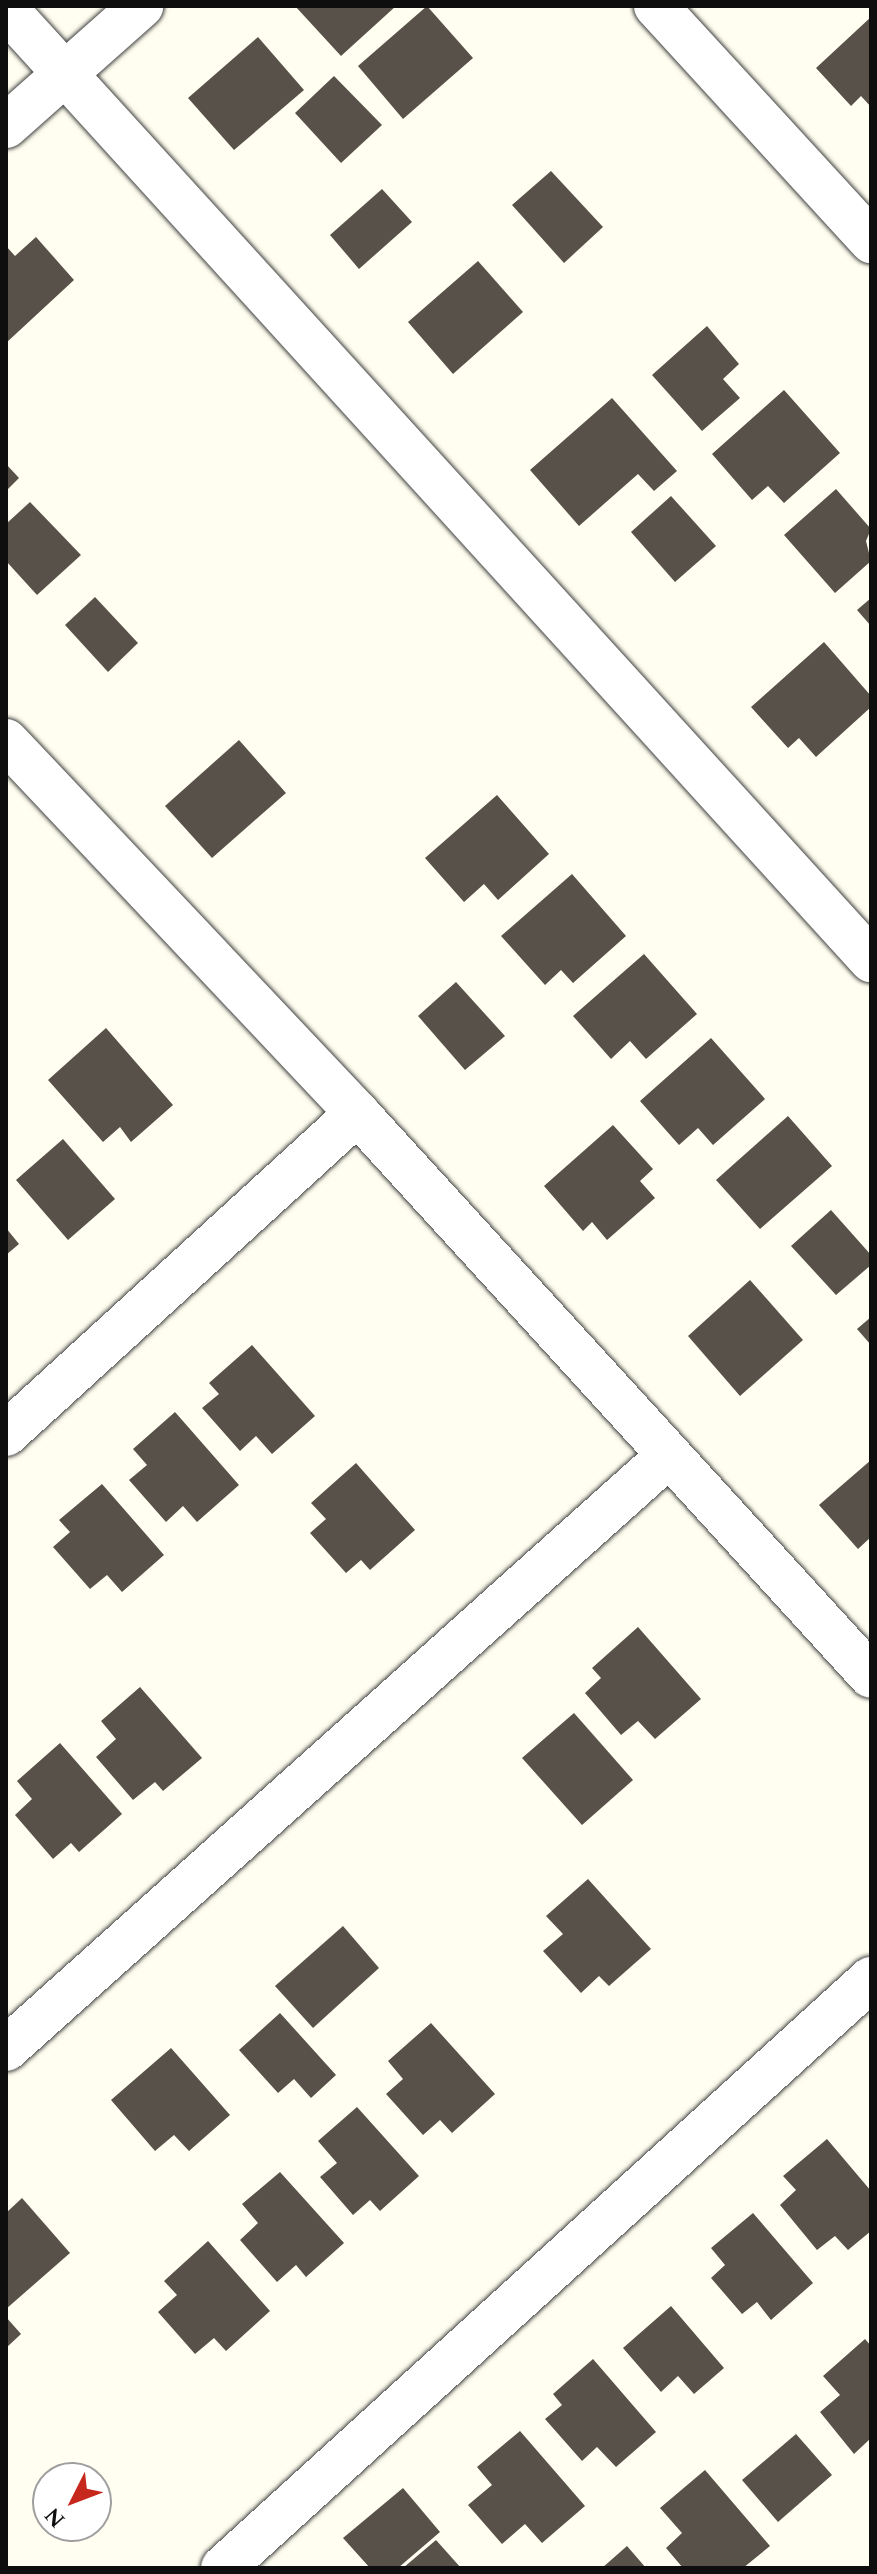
<!DOCTYPE html>
<html>
<head>
<meta charset="utf-8">
<style>
  body { margin:0 }
  #map { position:relative; width:877px; height:2574px; overflow:hidden; background:#fffef0; font-family:Spectral,serif }
  div>[style] { position:absolute }
  [style*='--x'] { left:calc(var(--x)*1px); top:calc(var(--y)*1px); width:calc(var(--w)*1px); rotate:calc(var(--a)*1deg) }
  .building>* { inset:0; background:#58514a }
  .roads { filter:drop-shadow(0 0 2px #414141) drop-shadow(0 0 2px #414141) }
  .minor>* { height:44px; margin:-22px; padding:0 22px; transform-origin:22px; border-radius:22px; background:#fff }
  span { translate:-50% -50%; white-space:nowrap; text-align:center; line-height:1.15; -webkit-text-stroke:8px #fff; paint-order:stroke }
  .frame { position:absolute; inset:0; border:8px solid #0e0e0e; pointer-events:none }
  .north { position:absolute; left:32px; top:2462px; width:80px; height:80px; box-sizing:border-box; background:#fff; border:2px solid #9f9f9f; border-radius:50%; rotate:228deg; font-size:22px; font-weight:700; line-height:32px; text-align:center; color:#0e0e0e }
  .north::after { content:''; display:block; margin:auto; width:28px; height:36px; background:#c7281e; clip-path:polygon(50% 0,100% 100%,50% 72%,0 100%) }
</style>
</head>
<body>
<div id="map">
  <div class="building">
    <div style="clip-path:polygon(295px 6px,396px 6px,341px 56px)"></div>
    <div style="clip-path:polygon(427px 6px,473px 58px,403px 119px,358px 66px)"></div>
    <div style="clip-path:polygon(871px 17px,871px 107px,861px 96px,851px 106px,816px 68px)"></div>
    <div style="clip-path:polygon(258px 37px,304px 90px,234px 150px,188px 98px)"></div>
    <div style="clip-path:polygon(334px 76px,382px 125px,341px 163px,295px 113px)"></div>
    <div style="clip-path:polygon(551px 171px,603px 227px,564px 263px,512px 205px)"></div>
    <div style="clip-path:polygon(382px 189px,412px 222px,359px 269px,330px 235px)"></div>
    <div style="clip-path:polygon(36px 237px,74px 280px,6px 343px,6px 246px,15px 256px)"></div>
    <div style="clip-path:polygon(478px 261px,523px 312px,453px 374px,408px 322px)"></div>
    <div style="clip-path:polygon(707px 326px,739px 364px,723px 379px,740px 398px,702px 431px,652px 375px)"></div>
    <div style="clip-path:polygon(784px 390px,840px 453px,784px 503px,768px 486px,752px 500px,712px 454px)"></div>
    <div style="clip-path:polygon(612px 398px,677px 471px,654px 491px,638px 474px,579px 526px,530px 470px)"></div>
    <div style="clip-path:polygon(6px 464px,19px 478px,6px 491px)"></div>
    <div style="clip-path:polygon(836px 489px,871px 529px,866px 541px,871px 561px,835px 593px,784px 535px)"></div>
    <div style="clip-path:polygon(671px 496px,716px 546px,675px 582px,631px 532px)"></div>
    <div style="clip-path:polygon(30px 502px,81px 555px,37px 595px,6px 561px,6px 524px)"></div>
    <div style="clip-path:polygon(95px 597px,138px 643px,108px 672px,65px 625px)"></div>
    <div style="clip-path:polygon(871px 598px,871px 626px,857px 610px)"></div>
    <div style="clip-path:polygon(824px 642px,871px 696px,871px 707px,816px 757px,799px 738px,788px 748px,751px 707px)"></div>
    <div style="clip-path:polygon(239px 740px,286px 793px,212px 858px,165px 806px)"></div>
    <div style="clip-path:polygon(497px 795px,549px 854px,498px 900px,484px 884px,464px 902px,425px 858px)"></div>
    <div style="clip-path:polygon(572px 874px,626px 936px,573px 983px,561px 970px,545px 985px,501px 936px)"></div>
    <div style="clip-path:polygon(644px 954px,697px 1014px,646px 1059px,630px 1041px,611px 1059px,573px 1016px)"></div>
    <div style="clip-path:polygon(456px 982px,505px 1036px,465px 1070px,418px 1016px)"></div>
    <div style="clip-path:polygon(106px 1028px,173px 1105px,131px 1142px,120px 1127px,103px 1142px,48px 1080px)"></div>
    <div style="clip-path:polygon(711px 1038px,765px 1099px,713px 1145px,698px 1128px,679px 1145px,640px 1101px)"></div>
    <div style="clip-path:polygon(788px 1116px,832px 1166px,760px 1229px,716px 1180px)"></div>
    <div style="clip-path:polygon(613px 1125px,653px 1169px,640px 1181px,655px 1198px,607px 1240px,592px 1222px,583px 1231px,544px 1186px)"></div>
    <div style="clip-path:polygon(63px 1139px,115px 1199px,68px 1240px,16px 1180px)"></div>
    <div style="clip-path:polygon(831px 1210px,871px 1255px,871px 1265px,836px 1295px,791px 1246px)"></div>
    <div style="clip-path:polygon(6px 1228px,19px 1244px,6px 1255px)"></div>
    <div style="clip-path:polygon(750px 1280px,803px 1340px,740px 1396px,688px 1336px)"></div>
    <div style="clip-path:polygon(871px 1317px,871px 1345px,857px 1329px)"></div>
    <div style="clip-path:polygon(252px 1345px,315px 1416px,272px 1454px,256px 1436px,240px 1451px,202px 1408px,219px 1394px,209px 1383px)"></div>
    <div style="clip-path:polygon(175px 1412px,239px 1485px,197px 1522px,183px 1506px,166px 1522px,129px 1480px,147px 1465px,133px 1449px)"></div>
    <div style="clip-path:polygon(871px 1460px,871px 1537px,858px 1549px,819px 1505px)"></div>
    <div style="clip-path:polygon(356px 1463px,415px 1530px,370px 1570px,361px 1560px,346px 1573px,310px 1533px,326px 1519px,311px 1503px)"></div>
    <div style="clip-path:polygon(102px 1484px,164px 1555px,122px 1592px,107px 1575px,90px 1589px,53px 1547px,70px 1532px,59px 1520px)"></div>
    <div style="clip-path:polygon(638px 1627px,701px 1699px,655px 1739px,638px 1721px,621px 1735px,585px 1693px,601px 1678px,592px 1668px)"></div>
    <div style="clip-path:polygon(140px 1687px,202px 1758px,163px 1791px,155px 1782px,133px 1800px,96px 1757px,116px 1739px,101px 1721px)"></div>
    <div style="clip-path:polygon(574px 1713px,633px 1780px,582px 1825px,522px 1758px)"></div>
    <div style="clip-path:polygon(60px 1743px,122px 1814px,79px 1852px,71px 1843px,53px 1859px,15px 1815px,32px 1799px,17px 1781px)"></div>
    <div style="clip-path:polygon(588px 1879px,651px 1949px,609px 1986px,599px 1976px,581px 1993px,543px 1951px,563px 1934px,546px 1916px)"></div>
    <div style="clip-path:polygon(343px 1926px,379px 1968px,313px 2028px,275px 1986px)"></div>
    <div style="clip-path:polygon(280px 2013px,336px 2075px,311px 2098px,294px 2079px,278px 2093px,239px 2050px)"></div>
    <div style="clip-path:polygon(431px 2023px,495px 2094px,452px 2133px,440px 2120px,423px 2135px,386px 2094px,403px 2079px,388px 2061px)"></div>
    <div style="clip-path:polygon(171px 2048px,230px 2115px,189px 2151px,174px 2135px,155px 2151px,111px 2100px)"></div>
    <div style="clip-path:polygon(357px 2107px,419px 2176px,380px 2211px,370px 2200px,353px 2215px,320px 2177px,337px 2163px,318px 2141px)"></div>
    <div style="clip-path:polygon(827px 2139px,871px 2191px,871px 2231px,848px 2250px,835px 2236px,817px 2250px,780px 2205px,796px 2190px,783px 2176px)"></div>
    <div style="clip-path:polygon(280px 2172px,344px 2243px,306px 2277px,296px 2265px,277px 2282px,240px 2240px,258px 2223px,242px 2204px)"></div>
    <div style="clip-path:polygon(22px 2198px,70px 2253px,6px 2309px,6px 2213px)"></div>
    <div style="clip-path:polygon(753px 2213px,813px 2283px,771px 2320px,757px 2302px,742px 2314px,711px 2278px,725px 2265px,711px 2248px)"></div>
    <div style="clip-path:polygon(208px 2241px,270px 2311px,226px 2351px,214px 2338px,195px 2354px,158px 2312px,177px 2295px,164px 2281px)"></div>
    <div style="clip-path:polygon(671px 2306px,724px 2368px,694px 2394px,678px 2376px,661px 2392px,623px 2348px)"></div>
    <div style="clip-path:polygon(6px 2317px,21px 2334px,6px 2348px)"></div>
    <div style="clip-path:polygon(865px 2339px,871px 2346px,871px 2438px,854px 2454px,820px 2412px,840px 2395px,823px 2376px)"></div>
    <div style="clip-path:polygon(593px 2359px,656px 2432px,616px 2467px,597px 2447px,582px 2461px,545px 2419px,562px 2405px,553px 2394px)"></div>
    <div style="clip-path:polygon(520px 2431px,585px 2506px,542px 2543px,525px 2524px,502px 2544px,468px 2505px,492px 2485px,477px 2467px)"></div>
    <div style="clip-path:polygon(796px 2434px,832px 2475px,778px 2522px,742px 2480px)"></div>
    <div style="clip-path:polygon(705px 2470px,770px 2546px,743px 2568px,683px 2568px,666px 2548px,682px 2533px,660px 2508px)"></div>
    <div style="clip-path:polygon(403px 2488px,440px 2532px,398px 2568px,370px 2568px,343px 2538px)"></div>
    <div style="clip-path:polygon(436px 2540px,461px 2568px,403px 2568px)"></div>
    <div style="clip-path:polygon(627px 2546px,646px 2568px,602px 2568px)"></div>
  </div>
  <div class="roads">
    <div class="minor">
      <div style="--x:656;--y:6;--w:319;--a:47.5"></div>
      <div style="--x:6;--y:9;--w:1286;--a:47.71"></div>
      <div style="--x:6;--y:126;--w:181;--a:-41.6"></div>
      <div style="--x:6;--y:741;--w:511;--a:46.66"></div>
      <div style="--x:357;--y:1113;--w:762;--a:47.6"></div>
      <div style="--x:6;--y:1434;--w:476;--a:-42.4"></div>
      <div style="--x:6;--y:2049;--w:887;--a:-41.85"></div>
      <div style="--x:223;--y:2568;--w:876;--a:-42.27"></div>
    </div>
  </div>
  <div class="frame"></div>
  <div class="north">N</div>
</div>
</body>
</html>
